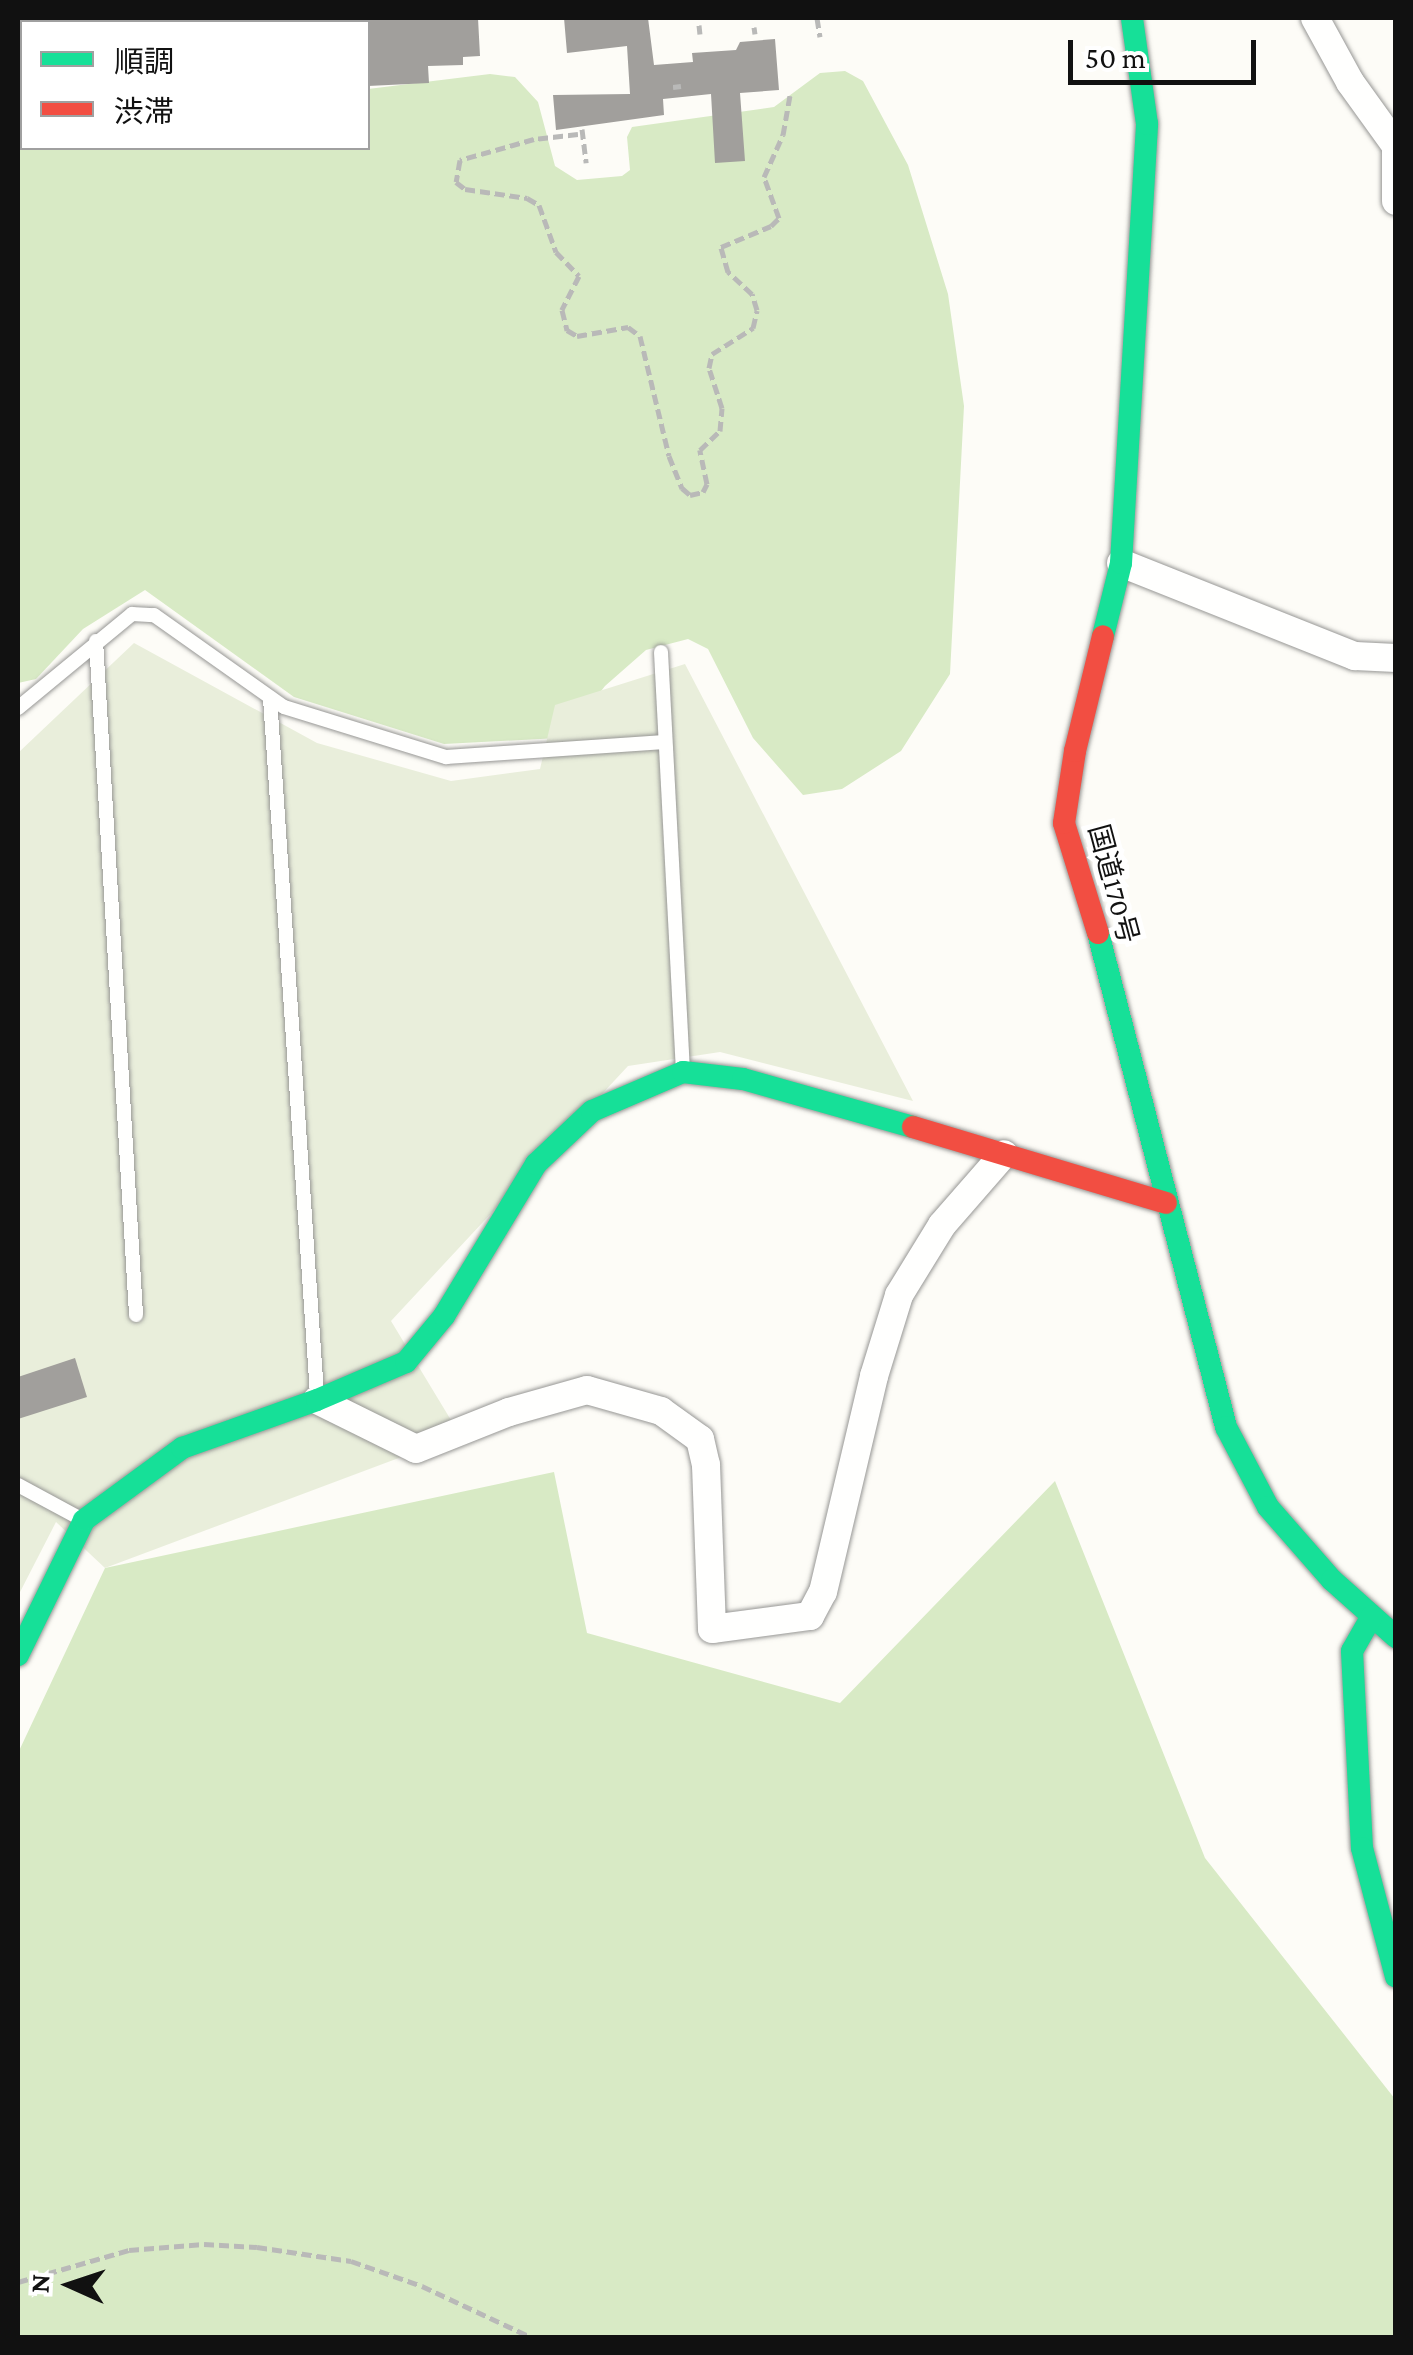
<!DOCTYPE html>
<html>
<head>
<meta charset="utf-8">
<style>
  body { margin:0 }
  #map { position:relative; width:1413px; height:2355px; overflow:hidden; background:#fdfcf7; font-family:"Crimson Pro","Noto Sans JP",serif }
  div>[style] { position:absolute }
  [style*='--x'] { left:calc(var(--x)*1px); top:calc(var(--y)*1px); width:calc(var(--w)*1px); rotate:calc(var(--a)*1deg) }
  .forest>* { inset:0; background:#d8eac5 }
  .cemetery>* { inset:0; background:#e9eedb }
  .building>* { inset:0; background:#a19f9c }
  .path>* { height:5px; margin-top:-2.5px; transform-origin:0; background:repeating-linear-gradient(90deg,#b9b9b8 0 10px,transparent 0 15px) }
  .roads { filter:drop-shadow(0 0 2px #979795) drop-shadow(0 0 2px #979795) }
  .lane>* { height:14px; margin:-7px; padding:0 7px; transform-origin:7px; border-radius:7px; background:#fffffe }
  .street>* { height:28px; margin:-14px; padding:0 14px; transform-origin:14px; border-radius:14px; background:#fffffe }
  .fast>* { height:22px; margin:-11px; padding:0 11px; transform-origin:11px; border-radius:11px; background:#16e098 }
  .jam>* { height:22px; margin:-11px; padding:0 11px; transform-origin:11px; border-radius:11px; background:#f24e42 }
  span { translate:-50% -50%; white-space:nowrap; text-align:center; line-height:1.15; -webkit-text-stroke:10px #fff; paint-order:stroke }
  .street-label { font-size:28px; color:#111 }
  .frame { position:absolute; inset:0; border:20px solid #111; pointer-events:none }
  .legend { position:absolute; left:20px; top:20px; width:350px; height:130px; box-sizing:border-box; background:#fff; border:2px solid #a0a0a0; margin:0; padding:12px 18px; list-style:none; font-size:30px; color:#111 }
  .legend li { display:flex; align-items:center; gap:20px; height:50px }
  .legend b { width:50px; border:2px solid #a0a0a0 }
  .north { position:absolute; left:20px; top:2235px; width:100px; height:100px; -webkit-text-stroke:8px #fff; paint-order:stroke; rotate:273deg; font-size:28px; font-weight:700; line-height:40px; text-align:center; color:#111 }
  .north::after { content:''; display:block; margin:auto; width:35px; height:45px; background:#111; clip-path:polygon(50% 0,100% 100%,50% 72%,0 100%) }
  .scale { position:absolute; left:1068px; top:40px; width:188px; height:45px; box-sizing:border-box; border:5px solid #111; border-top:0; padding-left:12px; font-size:30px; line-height:35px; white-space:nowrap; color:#111; -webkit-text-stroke:8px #fff; paint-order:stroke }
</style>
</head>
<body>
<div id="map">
  <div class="forest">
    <div style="clip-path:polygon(845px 71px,863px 81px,908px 165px,948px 294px,964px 406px,950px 674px,901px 751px,842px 789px,803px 795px,753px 738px,708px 649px,688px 639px,646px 650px,605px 686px,574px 726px,558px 738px,444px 744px,294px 697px,145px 590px,83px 629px,36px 679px,18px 683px,18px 96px,22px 96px,22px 148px,368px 148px,368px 89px,490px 74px,515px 77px,538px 102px,555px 166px,577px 180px,622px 176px,630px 170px,627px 137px,632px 127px,774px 107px,820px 73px)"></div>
    <div style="clip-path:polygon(554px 1472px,587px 1633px,840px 1703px,1055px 1481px,1205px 1858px,1395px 2099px,1395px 2337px,18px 2337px,18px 1753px,105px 1568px)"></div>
  </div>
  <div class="cemetery">
    <div style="clip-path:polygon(134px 643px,317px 743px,451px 781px,540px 769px,555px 705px,685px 664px,913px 1101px,720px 1052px,628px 1066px,391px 1321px,460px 1435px,105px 1568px,56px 1522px,18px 1596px,18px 753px)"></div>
  </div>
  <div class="building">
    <div style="clip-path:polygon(368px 18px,478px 18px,480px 56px,463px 57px,463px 65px,428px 66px,429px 83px,368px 86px)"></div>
    <div style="clip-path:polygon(564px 18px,648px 18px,654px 65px,693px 62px,692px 53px,736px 50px,740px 42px,775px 39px,779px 90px,740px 93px,745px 161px,715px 163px,711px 94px,663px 99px,664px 115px,556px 130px,553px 95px,630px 94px,627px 46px,567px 53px)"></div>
    <div style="clip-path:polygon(75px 1358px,87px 1397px,18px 1419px,18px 1377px)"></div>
  </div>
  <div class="path">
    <div style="--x:817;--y:18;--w:19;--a:81"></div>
    <div style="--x:699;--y:25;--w:9;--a:84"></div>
    <div style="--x:754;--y:27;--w:7;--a:82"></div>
    <div style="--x:673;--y:87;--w:8;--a:-7"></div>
    <div style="--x:582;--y:129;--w:34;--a:83"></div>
    <div style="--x:578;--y:134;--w:44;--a:173.5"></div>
    <div style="--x:534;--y:139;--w:77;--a:164.2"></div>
    <div style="--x:460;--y:160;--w:22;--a:100"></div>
    <div style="--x:456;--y:182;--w:11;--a:38"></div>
    <div style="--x:465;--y:189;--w:63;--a:8.3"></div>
    <div style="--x:527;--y:198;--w:14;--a:30"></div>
    <div style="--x:539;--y:205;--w:50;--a:70.1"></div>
    <div style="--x:556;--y:252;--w:33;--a:46"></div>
    <div style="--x:579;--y:276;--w:38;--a:117"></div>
    <div style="--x:562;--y:310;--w:21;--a:76"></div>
    <div style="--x:567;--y:330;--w:12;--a:31"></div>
    <div style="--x:577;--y:336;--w:52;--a:-10"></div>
    <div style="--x:628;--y:327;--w:15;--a:37"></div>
    <div style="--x:640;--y:336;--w:123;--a:76.4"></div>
    <div style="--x:669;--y:456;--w:35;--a:68"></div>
    <div style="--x:682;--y:488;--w:11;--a:41"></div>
    <div style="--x:690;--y:495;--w:13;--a:-13"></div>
    <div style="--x:703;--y:492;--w:9;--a:-63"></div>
    <div style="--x:707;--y:484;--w:35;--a:-102"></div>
    <div style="--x:700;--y:450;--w:28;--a:-44"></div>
    <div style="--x:720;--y:431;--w:23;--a:-85"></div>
    <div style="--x:722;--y:408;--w:42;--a:-108"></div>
    <div style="--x:709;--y:368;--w:14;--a:-78"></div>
    <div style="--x:712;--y:354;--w:49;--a:-32.4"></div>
    <div style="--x:753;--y:328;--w:18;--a:-77"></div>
    <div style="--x:757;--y:310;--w:17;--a:-107"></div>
    <div style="--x:752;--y:294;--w:33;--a:-137"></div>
    <div style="--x:728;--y:272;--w:26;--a:-106"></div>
    <div style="--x:721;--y:247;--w:54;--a:-22.8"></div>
    <div style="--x:771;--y:226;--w:11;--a:-45"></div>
    <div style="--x:779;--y:218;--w:44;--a:-110.1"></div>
    <div style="--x:764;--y:177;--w:46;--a:-65.7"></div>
    <div style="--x:783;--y:135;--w:40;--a:-80"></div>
    <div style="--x:18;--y:2282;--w:116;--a:-16.1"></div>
    <div style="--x:129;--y:2250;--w:75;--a:-4.6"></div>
    <div style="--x:204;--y:2244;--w:53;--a:3.2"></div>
    <div style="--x:257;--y:2247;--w:95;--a:8.5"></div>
    <div style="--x:351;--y:2261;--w:75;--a:19.4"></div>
    <div style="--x:422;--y:2286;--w:123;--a:25.1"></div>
  </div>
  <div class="roads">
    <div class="lane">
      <div style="--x:96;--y:641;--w:675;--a:86.6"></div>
      <div style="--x:661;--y:652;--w:420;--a:87"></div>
      <div style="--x:270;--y:698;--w:699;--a:86.14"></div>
      <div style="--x:18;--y:708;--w:148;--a:-39.5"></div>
      <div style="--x:132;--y:614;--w:22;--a:3"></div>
      <div style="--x:154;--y:615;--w:159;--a:35.3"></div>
      <div style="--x:284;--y:707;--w:170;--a:17.2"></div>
      <div style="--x:446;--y:757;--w:219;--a:-3.9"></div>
      <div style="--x:18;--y:1485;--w:74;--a:28.3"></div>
    </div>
    <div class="street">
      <div style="--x:1315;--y:18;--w:73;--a:61.3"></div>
      <div style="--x:1350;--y:82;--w:79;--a:54.3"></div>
      <div style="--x:1396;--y:151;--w:50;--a:90"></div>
      <div style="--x:1121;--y:563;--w:252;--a:21.7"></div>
      <div style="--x:1355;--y:656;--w:41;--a:2.8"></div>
      <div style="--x:317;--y:1400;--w:110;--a:26.3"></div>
      <div style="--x:416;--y:1449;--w:100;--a:-21.7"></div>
      <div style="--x:509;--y:1412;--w:81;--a:-15.8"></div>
      <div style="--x:587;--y:1390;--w:77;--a:15.8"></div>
      <div style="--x:661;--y:1411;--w:48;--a:35.7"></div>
      <div style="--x:700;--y:1439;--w:27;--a:77"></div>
      <div style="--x:706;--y:1465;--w:164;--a:87.9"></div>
      <div style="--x:712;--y:1629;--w:99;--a:-7.6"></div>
      <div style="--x:810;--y:1616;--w:27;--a:-62"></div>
      <div style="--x:823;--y:1592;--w:222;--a:-76.7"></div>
      <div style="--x:874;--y:1376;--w:85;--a:-72.8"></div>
      <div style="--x:899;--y:1295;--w:82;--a:-58.4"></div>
      <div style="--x:942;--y:1225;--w:94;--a:-48.9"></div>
    </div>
    <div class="fast">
      <div style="--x:1103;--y:636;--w:75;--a:-76.1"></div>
      <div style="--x:1121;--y:563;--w:440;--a:-86.6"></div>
      <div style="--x:1147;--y:124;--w:107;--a:-98.1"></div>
      <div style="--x:1098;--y:933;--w:510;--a:75.47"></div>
      <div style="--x:1226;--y:1427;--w:90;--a:62.3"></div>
      <div style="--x:1268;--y:1507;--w:97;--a:48.8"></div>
      <div style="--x:1332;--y:1580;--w:86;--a:41.7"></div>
      <div style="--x:1372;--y:1616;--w:40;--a:119.7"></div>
      <div style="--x:1352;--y:1651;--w:197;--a:87.1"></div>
      <div style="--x:1362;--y:1848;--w:133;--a:75.2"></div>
      <div style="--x:18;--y:1655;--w:150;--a:-63.9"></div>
      <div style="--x:84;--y:1520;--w:122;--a:-36.3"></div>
      <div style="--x:182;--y:1448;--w:143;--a:-19.6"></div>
      <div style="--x:317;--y:1400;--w:97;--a:-23.1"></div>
      <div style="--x:406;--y:1362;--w:60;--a:-50.4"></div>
      <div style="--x:444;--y:1316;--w:178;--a:-58.8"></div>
      <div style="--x:536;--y:1164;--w:77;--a:-43.4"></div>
      <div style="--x:592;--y:1111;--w:99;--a:-23.2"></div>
      <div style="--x:683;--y:1072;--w:60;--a:6.7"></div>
      <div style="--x:743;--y:1079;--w:177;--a:15.8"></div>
    </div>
    <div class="jam">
      <div style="--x:1098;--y:933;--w:115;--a:-107.2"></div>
      <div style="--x:1064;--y:823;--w:73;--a:-81.3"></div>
      <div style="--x:1075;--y:751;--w:118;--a:-76.3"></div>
      <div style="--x:913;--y:1127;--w:264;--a:16.7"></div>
    </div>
  </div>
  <div class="street-label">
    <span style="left:1113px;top:884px;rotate:75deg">国道170号</span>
  </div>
  <div class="frame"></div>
  <ul class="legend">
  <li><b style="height:12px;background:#16e098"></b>順調</li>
  <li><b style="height:12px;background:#f24e42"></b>渋滞</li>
  </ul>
  <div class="north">N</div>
  <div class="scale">50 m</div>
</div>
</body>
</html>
